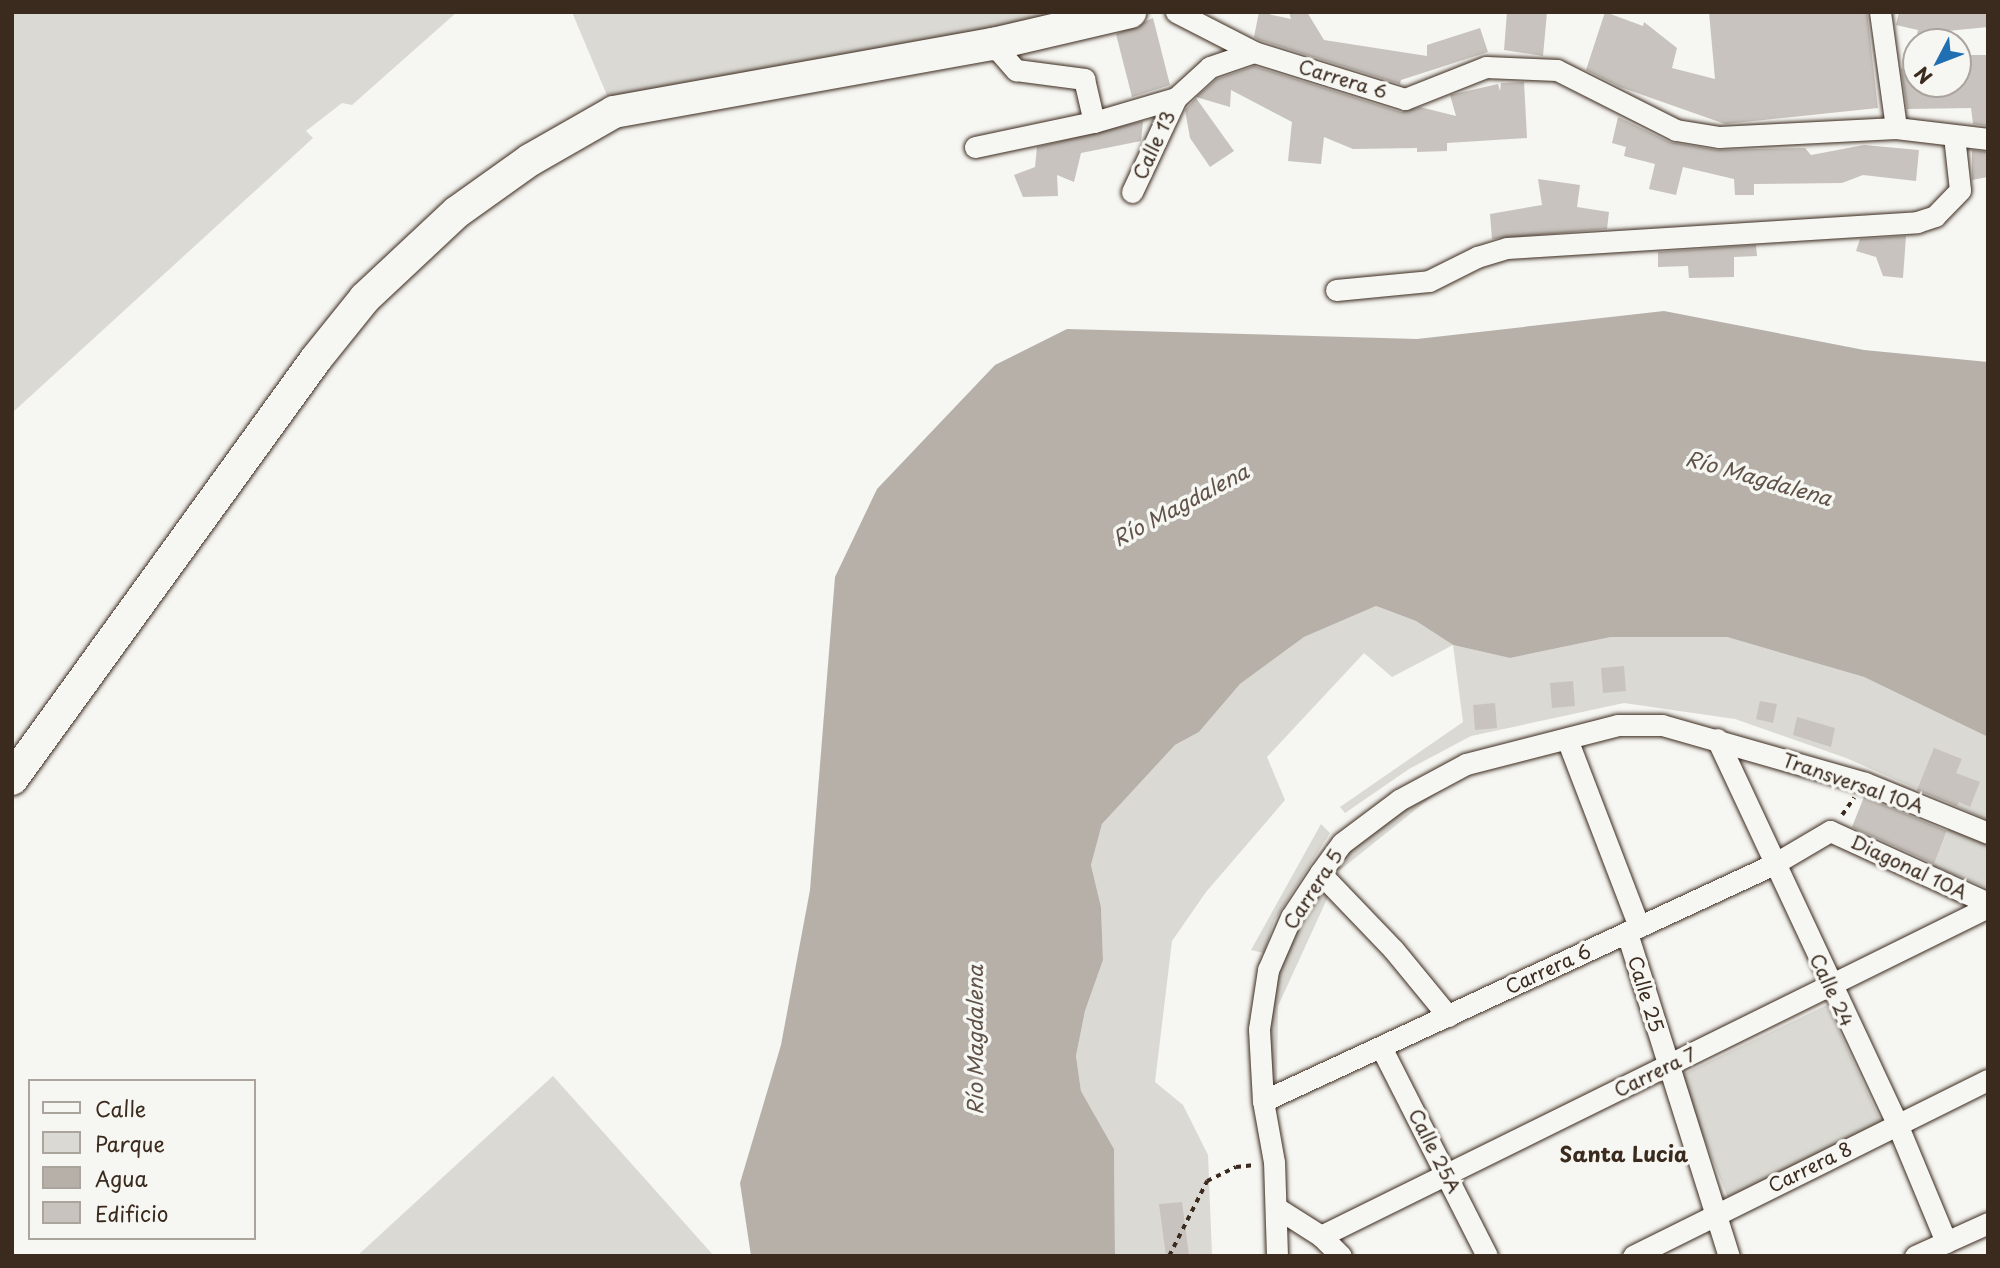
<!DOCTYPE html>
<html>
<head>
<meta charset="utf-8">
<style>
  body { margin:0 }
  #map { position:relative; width:2000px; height:1268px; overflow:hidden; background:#f6f6f2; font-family:"Playpen Sans",sans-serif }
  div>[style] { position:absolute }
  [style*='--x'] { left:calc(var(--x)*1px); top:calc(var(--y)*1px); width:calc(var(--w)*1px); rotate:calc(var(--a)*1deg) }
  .green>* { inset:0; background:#dad9d3 }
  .water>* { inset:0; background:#b6b0a9 }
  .building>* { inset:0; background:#c8c3be }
  .path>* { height:3.5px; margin-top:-1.75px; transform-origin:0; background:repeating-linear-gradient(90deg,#3b2a1e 0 5px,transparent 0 10px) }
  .roads { filter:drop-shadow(0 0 2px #3b2a1e) drop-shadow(0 0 2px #3b2a1e) }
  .minor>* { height:21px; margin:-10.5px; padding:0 10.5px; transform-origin:10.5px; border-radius:10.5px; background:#f6f6f2 }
  .primary>* { height:32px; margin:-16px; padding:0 16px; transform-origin:16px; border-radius:16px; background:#f6f6f2 }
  span { translate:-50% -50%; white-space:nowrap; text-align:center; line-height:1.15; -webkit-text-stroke:7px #f6f6f2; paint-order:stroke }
  .street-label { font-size:19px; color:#3b2a1e }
  .water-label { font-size:21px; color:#605248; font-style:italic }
  .neighbourhood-label { font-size:21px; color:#3b2a1e; font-weight:700 }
  .frame { position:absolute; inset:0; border:14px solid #3b2a1e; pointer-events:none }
  .legend { position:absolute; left:28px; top:1079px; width:228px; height:161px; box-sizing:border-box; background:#f6f6f2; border:2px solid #aba49d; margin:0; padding:9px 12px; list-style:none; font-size:21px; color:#3b2a1e }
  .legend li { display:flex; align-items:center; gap:14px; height:35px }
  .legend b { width:35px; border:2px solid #aba49d }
  .north { position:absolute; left:1902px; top:28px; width:70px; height:70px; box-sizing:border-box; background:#f6f6f2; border:2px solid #aba49d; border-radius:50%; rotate:228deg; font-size:19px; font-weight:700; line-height:28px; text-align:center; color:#3b2a1e }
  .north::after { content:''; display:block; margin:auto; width:24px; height:32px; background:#1f6fb2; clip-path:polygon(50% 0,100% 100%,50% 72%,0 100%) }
</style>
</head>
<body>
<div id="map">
  <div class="green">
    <div style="clip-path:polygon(12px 12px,457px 12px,352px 105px,342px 103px,306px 131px,313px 138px,12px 413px)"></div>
    <div style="clip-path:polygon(572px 12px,1110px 12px,614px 112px)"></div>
    <div style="clip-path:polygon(1376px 606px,1416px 621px,1453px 645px,1510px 658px,1611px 637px,1727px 637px,1864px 677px,1988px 737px,1988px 820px,1846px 758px,1735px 719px,1624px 703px,1471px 736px,1409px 769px,1345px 813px,1340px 807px,1463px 722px,1453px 645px,1392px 677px,1364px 653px,1267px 757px,1285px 800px,1206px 892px,1172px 941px,1155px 1082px,1183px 1105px,1208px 1155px,1212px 1256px,1115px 1256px,1114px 1149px,1081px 1091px,1076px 1056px,1085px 1011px,1103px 960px,1101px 907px,1091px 865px,1102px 824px,1175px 745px,1199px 732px,1240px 684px,1304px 637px)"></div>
    <div style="clip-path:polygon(1464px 771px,1340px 870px,1329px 860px,1375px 816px)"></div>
    <div style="clip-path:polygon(1951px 822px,1988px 836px,1988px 888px,1933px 866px)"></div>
    <div style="clip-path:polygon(1321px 824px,1330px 833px,1274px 921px,1264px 953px,1251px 950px)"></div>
    <div style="clip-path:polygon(1320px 877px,1332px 888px,1278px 1006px,1277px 1081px,1267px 1084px,1266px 1028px,1279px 970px)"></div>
    <div style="clip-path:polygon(1827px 1005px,1882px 1124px,1728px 1198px,1679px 1076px)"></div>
    <div style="clip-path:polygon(553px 1076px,714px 1256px,357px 1256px)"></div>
  </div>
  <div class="water">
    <div style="clip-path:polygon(1664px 311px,1864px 350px,1988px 362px,1988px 737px,1864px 677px,1727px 637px,1611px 637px,1510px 658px,1453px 645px,1416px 621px,1376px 606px,1304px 637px,1240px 684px,1199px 732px,1175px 745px,1102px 824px,1091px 865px,1101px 907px,1103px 960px,1085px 1011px,1076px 1056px,1081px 1091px,1114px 1149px,1115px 1256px,751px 1256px,740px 1183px,781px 1045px,810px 890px,835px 577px,877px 489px,995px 365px,1067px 329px,1417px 339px)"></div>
  </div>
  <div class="building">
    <div style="clip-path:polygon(1259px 12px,1291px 19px,1289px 12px,1307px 12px,1324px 40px,1427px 56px,1427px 45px,1480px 28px,1488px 52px,1401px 80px,1400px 84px,1259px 40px,1254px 37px)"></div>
    <div style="clip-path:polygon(1507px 12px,1547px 12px,1543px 56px,1504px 50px)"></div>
    <div style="clip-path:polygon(1605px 12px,1643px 26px,1644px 22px,1677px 48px,1672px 68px,1715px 79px,1709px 12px,1867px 12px,1878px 108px,1725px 124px,1620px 87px,1586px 70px)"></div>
    <div style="clip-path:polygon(1899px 12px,1988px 12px,1988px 27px,1917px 34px,1918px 30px,1896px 25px)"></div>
    <div style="clip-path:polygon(1153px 18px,1170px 85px,1132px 97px,1116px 34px)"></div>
    <div style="clip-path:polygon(1968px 55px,1988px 55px,1988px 126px,1973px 124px,1971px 108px,1907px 109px,1901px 69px,1916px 60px,1916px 84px,1958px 84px,1958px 70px,1968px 70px)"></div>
    <div style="clip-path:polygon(1254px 66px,1401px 112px,1420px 107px,1456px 116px,1450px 95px,1498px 84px,1500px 91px,1501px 83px,1524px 82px,1527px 138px,1447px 143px,1447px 151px,1417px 152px,1417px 148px,1353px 149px,1324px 137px,1321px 164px,1288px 161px,1292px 122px,1231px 90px,1230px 107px,1196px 97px,1217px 79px)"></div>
    <div style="clip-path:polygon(1196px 98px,1234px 151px,1210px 167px,1190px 138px,1185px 110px)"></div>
    <div style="clip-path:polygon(1618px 117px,1670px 142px,1717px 150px,1805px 148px,1811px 155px,1864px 145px,1919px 150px,1916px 181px,1863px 175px,1842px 183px,1754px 184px,1754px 195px,1735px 195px,1734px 179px,1683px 167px,1676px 195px,1649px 189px,1655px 164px,1624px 156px,1626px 147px,1612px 143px)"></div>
    <div style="clip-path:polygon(1143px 121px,1141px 141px,1081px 153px,1074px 182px,1057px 175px,1058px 196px,1023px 197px,1014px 175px,1035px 167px,1037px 147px)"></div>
    <div style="clip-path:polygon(1972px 150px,1988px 152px,1988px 177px,1972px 180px)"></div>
    <div style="clip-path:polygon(1538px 179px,1580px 185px,1577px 207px,1609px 212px,1607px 229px,1492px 239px,1490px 214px,1542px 205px)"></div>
    <div style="clip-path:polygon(1906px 236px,1903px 278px,1883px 276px,1876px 257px,1856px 251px,1860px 239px)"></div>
    <div style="clip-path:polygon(1756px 245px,1757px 256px,1734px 257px,1734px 277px,1689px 278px,1688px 266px,1658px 267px,1658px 252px)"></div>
    <div style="clip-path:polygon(1624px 666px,1626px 691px,1603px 693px,1601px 668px)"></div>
    <div style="clip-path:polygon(1573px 681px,1575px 706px,1552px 708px,1550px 683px)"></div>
    <div style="clip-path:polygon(1760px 701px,1777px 704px,1773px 723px,1756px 719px)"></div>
    <div style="clip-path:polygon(1495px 703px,1497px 728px,1475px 730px,1473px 705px)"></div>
    <div style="clip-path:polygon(1797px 717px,1835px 728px,1831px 747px,1793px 735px)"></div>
    <div style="clip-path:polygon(1934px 748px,1962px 759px,1956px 773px,1980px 782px,1970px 807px,1959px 802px,1957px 806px,1917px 790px)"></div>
    <div style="clip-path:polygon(1864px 797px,1947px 831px,1934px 864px,1852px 827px)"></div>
    <div style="clip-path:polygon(1182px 1202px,1189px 1256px,1166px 1256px,1159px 1204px)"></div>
  </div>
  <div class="path">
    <div style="--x:1842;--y:815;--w:21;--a:-55"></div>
    <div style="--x:1169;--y:1256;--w:84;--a:-63.1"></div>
    <div style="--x:1207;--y:1181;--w:32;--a:-26"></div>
    <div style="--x:1236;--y:1167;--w:19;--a:-6"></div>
  </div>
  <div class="roads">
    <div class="minor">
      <div style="--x:1176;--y:12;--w:88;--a:27.1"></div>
      <div style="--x:1880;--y:12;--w:117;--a:82.1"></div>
      <div style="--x:993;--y:44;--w:35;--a:49"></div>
      <div style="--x:1016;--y:70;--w:69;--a:7.5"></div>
      <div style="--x:1084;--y:79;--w:44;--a:76.9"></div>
      <div style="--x:975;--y:147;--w:122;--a:-11.9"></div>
      <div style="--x:1094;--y:122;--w:85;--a:-16.3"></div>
      <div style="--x:1176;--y:98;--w:46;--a:-42.4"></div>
      <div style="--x:1210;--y:67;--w:46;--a:-18.8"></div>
      <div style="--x:1254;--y:52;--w:158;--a:17.3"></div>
      <div style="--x:1405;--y:99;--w:87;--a:-21.6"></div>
      <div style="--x:1486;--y:67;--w:71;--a:2.4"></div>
      <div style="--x:1557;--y:70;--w:133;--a:26.8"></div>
      <div style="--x:1676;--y:130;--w:44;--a:9.2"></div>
      <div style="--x:1719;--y:137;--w:177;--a:-2.9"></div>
      <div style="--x:1896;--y:128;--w:93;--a:6.8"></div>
      <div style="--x:1132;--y:192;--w:104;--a:-64.9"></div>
      <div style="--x:1336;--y:290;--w:93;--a:-5.5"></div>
      <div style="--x:1429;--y:281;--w:54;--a:-26.6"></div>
      <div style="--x:1477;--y:257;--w:31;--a:-17"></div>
      <div style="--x:1507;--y:248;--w:411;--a:-3.6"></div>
      <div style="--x:1917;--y:222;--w:19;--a:-18"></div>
      <div style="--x:1935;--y:216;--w:36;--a:-46"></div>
      <div style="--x:1960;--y:190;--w:54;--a:-96.3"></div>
      <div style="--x:1567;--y:739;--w:201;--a:69"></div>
      <div style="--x:1717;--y:739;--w:425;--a:64.9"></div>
      <div style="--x:1897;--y:1124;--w:128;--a:67.4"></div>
      <div style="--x:1320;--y:873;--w:105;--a:46.2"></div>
      <div style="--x:1393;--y:949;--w:87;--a:50.6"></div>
      <div style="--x:1627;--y:933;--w:339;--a:72.5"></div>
      <div style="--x:1381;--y:1047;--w:234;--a:63.1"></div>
      <div style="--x:1263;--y:1101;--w:563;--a:-24.88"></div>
      <div style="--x:1774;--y:864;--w:65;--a:-30.5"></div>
      <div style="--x:1830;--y:831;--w:174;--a:24.5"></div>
      <div style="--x:1277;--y:1208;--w:52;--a:32.5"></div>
      <div style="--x:1321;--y:1236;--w:28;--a:45"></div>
      <div style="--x:1321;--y:1236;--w:744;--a:-26.25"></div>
      <div style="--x:1277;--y:1256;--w:94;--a:-91.8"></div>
      <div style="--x:1274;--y:1162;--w:62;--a:-100.2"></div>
      <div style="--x:1263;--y:1101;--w:72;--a:-93.2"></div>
      <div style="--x:1259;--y:1029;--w:60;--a:-81.3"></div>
      <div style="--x:1268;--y:970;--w:58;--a:-66.5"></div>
      <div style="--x:1291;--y:917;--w:53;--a:-56.6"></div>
      <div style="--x:1320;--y:873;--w:37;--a:-54"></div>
      <div style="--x:1342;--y:843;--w:71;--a:-37"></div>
      <div style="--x:1399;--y:800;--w:76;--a:-28.2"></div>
      <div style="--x:1466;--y:764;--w:157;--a:-14.4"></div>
      <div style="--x:1618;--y:725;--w:44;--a:0"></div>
      <div style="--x:1662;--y:725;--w:211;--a:15.9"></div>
      <div style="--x:1865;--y:783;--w:133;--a:22.1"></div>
      <div style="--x:1633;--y:1256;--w:396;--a:-26.4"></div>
      <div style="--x:1915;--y:1256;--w:80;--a:-24.3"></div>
    </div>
    <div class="primary">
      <div style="--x:12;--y:779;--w:518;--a:-54.1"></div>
      <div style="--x:316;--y:359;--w:78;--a:-51.2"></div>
      <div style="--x:365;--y:298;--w:126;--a:-43.1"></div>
      <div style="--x:457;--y:212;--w:90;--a:-35.5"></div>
      <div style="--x:530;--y:160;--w:97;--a:-29.7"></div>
      <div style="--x:614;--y:112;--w:385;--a:-10.2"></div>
      <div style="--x:993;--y:44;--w:141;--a:-13.1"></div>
    </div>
  </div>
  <div class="street-label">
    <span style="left:1343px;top:79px;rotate:17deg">Carrera 6</span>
    <span style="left:1154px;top:145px;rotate:-65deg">Calle 13</span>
    <span style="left:1853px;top:783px;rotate:19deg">Transversal 10A</span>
    <span style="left:1909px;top:867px;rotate:25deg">Diagonal 10A</span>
    <span style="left:1313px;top:889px;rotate:-57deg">Carrera 5</span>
    <span style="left:1548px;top:969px;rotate:-25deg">Carrera 6</span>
    <span style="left:1832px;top:990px;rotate:65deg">Calle 24</span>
    <span style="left:1646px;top:994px;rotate:73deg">Calle 25</span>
    <span style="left:1655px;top:1072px;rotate:-26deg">Carrera 7</span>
    <span style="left:1435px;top:1151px;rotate:63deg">Calle 25A</span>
    <span style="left:1810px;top:1167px;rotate:-26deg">Carrera 8</span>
  </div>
  <div class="water-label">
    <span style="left:1759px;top:477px;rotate:16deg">Río Magdalena</span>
    <span style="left:1180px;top:504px;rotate:-28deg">Río Magdalena</span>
    <span style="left:974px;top:1040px;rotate:-90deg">Río Magdalena</span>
  </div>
  <div class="neighbourhood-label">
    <span style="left:1624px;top:1153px">Santa Lucia</span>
  </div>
  <div class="frame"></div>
  <ul class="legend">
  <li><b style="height:9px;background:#f6f6f2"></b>Calle</li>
  <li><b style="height:19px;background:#dad9d3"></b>Parque</li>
  <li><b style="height:19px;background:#b6b0a9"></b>Agua</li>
  <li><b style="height:19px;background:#c8c3be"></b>Edificio</li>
  </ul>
  <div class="north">N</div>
</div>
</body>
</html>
